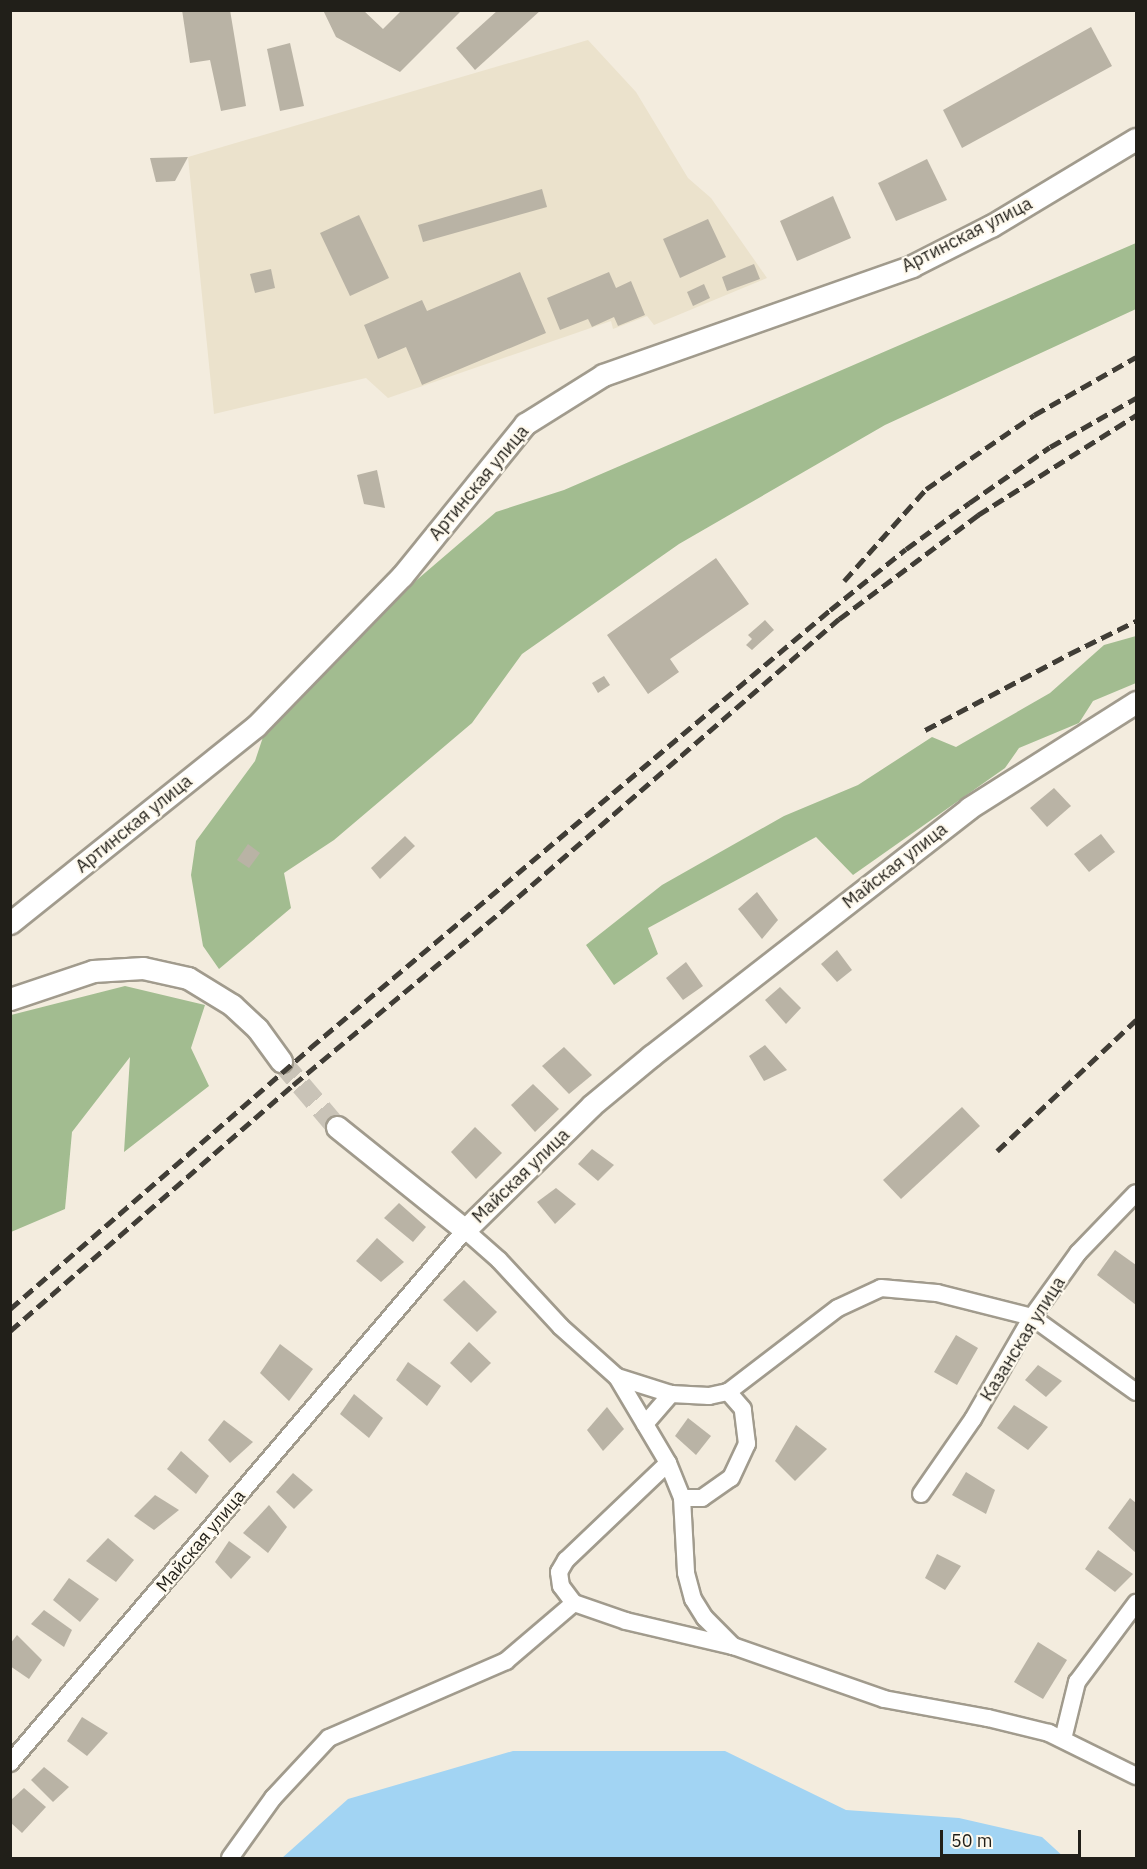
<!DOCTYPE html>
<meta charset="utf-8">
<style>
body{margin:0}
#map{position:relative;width:1147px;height:1869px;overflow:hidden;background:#f3ecde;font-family:"IBM Plex Sans",sans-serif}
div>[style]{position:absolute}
.built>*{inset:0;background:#ebe2cc}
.forest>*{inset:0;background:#a2bc90}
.water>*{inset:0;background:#a2d4f3}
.building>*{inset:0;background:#b9b3a5}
.tertiary-tunnel>*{height:21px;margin-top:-10.5px;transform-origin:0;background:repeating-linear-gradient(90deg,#c9c3b7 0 21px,transparent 0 31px)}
.roads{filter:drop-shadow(2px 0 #a19b8d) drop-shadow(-2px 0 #a19b8d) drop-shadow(0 2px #a19b8d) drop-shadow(0 -2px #a19b8d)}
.minor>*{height:16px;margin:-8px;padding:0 8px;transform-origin:8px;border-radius:8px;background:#fff}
.tertiary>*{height:21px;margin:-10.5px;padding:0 10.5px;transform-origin:10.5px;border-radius:10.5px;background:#fff}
.rail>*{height:4.5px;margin-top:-2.25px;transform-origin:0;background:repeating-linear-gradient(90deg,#403d36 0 12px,transparent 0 18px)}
span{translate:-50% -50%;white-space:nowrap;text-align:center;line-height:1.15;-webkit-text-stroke:4.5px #fffaee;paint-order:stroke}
.street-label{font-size:18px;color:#211f19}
.frame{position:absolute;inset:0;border:12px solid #211f19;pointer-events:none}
.scale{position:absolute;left:940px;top:1830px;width:141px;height:27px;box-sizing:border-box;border:3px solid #211f19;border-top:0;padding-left:8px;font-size:18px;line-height:21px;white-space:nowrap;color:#211f19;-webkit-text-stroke:4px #fffaee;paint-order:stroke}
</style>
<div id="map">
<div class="built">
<i style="clip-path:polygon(588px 40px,636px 92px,688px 178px,711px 198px,767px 278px,654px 325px,647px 316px,613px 329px,611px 321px,388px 398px,366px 378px,214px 414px,188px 157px)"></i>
</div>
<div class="forest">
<i style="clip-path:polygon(1136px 243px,1136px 309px,885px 425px,679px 544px,522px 654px,472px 723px,334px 840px,284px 873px,291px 908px,219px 969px,203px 946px,191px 875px,196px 841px,255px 761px,268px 722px,384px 608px,496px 512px,564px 490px)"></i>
<i style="clip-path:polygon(1136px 636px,1136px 683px,1093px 701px,1079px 723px,1019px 748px,1005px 768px,853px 875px,816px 837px,648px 928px,658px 954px,614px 985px,586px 945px,662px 885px,784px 816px,858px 785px,932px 737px,956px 747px,1050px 693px,1104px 645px)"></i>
<i style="clip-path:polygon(125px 986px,205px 1005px,191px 1048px,209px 1086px,124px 1152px,130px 1057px,72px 1132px,65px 1209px,11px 1232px,11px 1015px)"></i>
</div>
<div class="water">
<i style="clip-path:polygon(513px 1751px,725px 1751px,846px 1810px,959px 1818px,1042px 1837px,1065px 1858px,282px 1858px,348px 1799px)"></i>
</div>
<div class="building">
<i style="clip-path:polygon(182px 10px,230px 10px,246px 106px,221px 111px,210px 60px,190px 63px)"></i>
<i style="clip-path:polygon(323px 10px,363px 10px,383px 29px,402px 10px,462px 10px,400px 72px,336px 37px)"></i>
<i style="clip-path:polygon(498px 10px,541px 10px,475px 70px,456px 48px)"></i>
<i style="clip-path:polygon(1091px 27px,1112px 66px,962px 148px,943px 110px)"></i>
<i style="clip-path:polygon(290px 43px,304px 106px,280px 111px,267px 49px)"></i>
<i style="clip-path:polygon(188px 157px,175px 181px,156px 182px,150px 158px)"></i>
<i style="clip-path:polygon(927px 159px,947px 200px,896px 221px,878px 183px)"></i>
<i style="clip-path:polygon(542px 189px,547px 207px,423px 242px,418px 225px)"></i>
<i style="clip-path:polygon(833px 196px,851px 238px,797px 261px,780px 221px)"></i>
<i style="clip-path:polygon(359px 215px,389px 278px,350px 296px,320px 233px)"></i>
<i style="clip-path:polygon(708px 219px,726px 257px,680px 278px,663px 239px)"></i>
<i style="clip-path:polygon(754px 264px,760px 279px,727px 291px,722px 277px)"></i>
<i style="clip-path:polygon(271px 269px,275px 288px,255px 293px,250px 274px)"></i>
<i style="clip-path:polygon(520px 272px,546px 333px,422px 385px,406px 347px,378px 359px,364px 325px,422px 300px,427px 311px)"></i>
<i style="clip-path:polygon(609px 272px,616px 288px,631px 281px,645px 315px,618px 326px,614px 317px,592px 327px,588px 319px,560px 330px,547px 298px)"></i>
<i style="clip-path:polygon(704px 284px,710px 298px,693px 306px,687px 292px)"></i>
<i style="clip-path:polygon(377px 470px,385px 508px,364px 504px,357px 475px)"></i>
<i style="clip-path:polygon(716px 558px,749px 604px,670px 659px,679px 672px,648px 694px,607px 635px)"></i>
<i style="clip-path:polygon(765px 620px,774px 630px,752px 650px,746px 645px,752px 639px,748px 635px)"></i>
<i style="clip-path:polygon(604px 676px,610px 685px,598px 693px,592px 683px)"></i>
<i style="clip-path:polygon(1054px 788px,1071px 806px,1047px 827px,1030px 808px)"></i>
<i style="clip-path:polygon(1101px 834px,1115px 852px,1089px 872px,1074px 854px)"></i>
<i style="clip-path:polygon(405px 836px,415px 846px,380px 879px,371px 868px)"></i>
<i style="clip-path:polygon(248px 844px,260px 853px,249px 868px,237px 860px)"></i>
<i style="clip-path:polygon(757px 892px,778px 920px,762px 939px,738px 909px)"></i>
<i style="clip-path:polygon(837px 950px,852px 970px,837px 982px,821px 964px)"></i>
<i style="clip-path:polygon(686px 962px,703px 986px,683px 1000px,666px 978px)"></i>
<i style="clip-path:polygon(780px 987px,801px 1008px,786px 1024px,765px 1000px)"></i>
<i style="clip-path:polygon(765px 1045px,787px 1070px,764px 1081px,749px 1056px)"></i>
<i style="clip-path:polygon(564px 1047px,592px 1075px,569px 1094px,542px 1066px)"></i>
<i style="clip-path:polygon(533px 1084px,559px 1109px,535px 1132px,511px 1105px)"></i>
<i style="clip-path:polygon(962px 1107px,980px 1126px,901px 1199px,883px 1180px)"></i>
<i style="clip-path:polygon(475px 1127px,502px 1153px,476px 1179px,451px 1152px)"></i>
<i style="clip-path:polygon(592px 1149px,614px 1165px,598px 1181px,578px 1164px)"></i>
<i style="clip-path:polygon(556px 1188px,576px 1204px,555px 1224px,537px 1202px)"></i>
<i style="clip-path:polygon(399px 1203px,426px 1227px,413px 1242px,384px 1218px)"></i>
<i style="clip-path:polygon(377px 1238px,404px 1262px,381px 1282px,356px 1261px)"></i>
<i style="clip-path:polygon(1115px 1250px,1136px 1265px,1136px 1305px,1097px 1275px)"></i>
<i style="clip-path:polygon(464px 1280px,497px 1312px,477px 1332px,443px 1300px)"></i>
<i style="clip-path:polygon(956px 1335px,978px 1348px,957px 1385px,934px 1372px)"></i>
<i style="clip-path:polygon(469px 1342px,491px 1363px,471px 1383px,450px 1363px)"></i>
<i style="clip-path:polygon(280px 1344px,313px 1369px,289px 1401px,260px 1373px)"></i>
<i style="clip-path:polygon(408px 1362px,441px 1386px,427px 1406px,396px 1380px)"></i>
<i style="clip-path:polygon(1038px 1365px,1062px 1381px,1046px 1397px,1025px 1380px)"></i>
<i style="clip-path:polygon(354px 1394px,383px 1418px,369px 1438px,340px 1414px)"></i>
<i style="clip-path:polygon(1014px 1405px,1048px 1427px,1028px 1450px,997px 1428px)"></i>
<i style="clip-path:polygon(607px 1407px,624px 1429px,603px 1451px,587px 1430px)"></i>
<i style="clip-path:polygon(688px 1418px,711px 1436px,696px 1455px,675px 1436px)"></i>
<i style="clip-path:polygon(224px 1420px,253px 1442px,230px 1463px,208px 1440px)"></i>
<i style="clip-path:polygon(796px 1425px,827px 1449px,795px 1481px,775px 1461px)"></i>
<i style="clip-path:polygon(181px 1451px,209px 1476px,196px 1494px,167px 1469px)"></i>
<i style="clip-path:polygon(966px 1472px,995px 1490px,986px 1514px,952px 1495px)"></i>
<i style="clip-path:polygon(293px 1473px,313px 1490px,294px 1509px,276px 1492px)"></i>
<i style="clip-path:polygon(155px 1495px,179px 1510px,154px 1530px,134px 1516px)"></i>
<i style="clip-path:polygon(1130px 1498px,1136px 1503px,1136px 1553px,1108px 1528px)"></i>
<i style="clip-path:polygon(269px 1505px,287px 1527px,268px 1553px,243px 1533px)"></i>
<i style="clip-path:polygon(108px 1538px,134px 1560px,116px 1582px,86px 1561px)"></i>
<i style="clip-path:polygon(229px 1541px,251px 1557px,231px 1579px,215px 1562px)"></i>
<i style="clip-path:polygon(1098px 1550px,1133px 1574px,1115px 1592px,1085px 1569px)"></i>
<i style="clip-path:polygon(937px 1554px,961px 1566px,945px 1590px,925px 1578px)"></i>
<i style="clip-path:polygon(69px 1578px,99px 1599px,80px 1622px,53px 1600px)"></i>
<i style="clip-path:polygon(44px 1610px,72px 1630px,64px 1647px,31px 1624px)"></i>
<i style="clip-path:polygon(17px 1635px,42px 1660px,29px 1679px,10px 1666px,10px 1644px)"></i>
<i style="clip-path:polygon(1038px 1642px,1067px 1660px,1043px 1699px,1014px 1682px)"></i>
<i style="clip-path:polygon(82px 1717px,108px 1733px,87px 1756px,67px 1741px)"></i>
<i style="clip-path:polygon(44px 1767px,69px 1787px,53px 1802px,31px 1780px)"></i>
<i style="clip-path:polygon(24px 1788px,46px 1807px,22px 1833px,10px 1822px,10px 1801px)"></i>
</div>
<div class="tertiary-tunnel">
<i style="left:281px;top:1061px;width:87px;rotate:49.7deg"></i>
</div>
<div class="roads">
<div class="minor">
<i style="left:617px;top:1377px;width:57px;rotate:17.5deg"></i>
<i style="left:671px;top:1394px;width:38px;rotate:3deg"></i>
<i style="left:709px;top:1396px;width:19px;rotate:-12deg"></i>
<i style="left:728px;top:1392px;width:138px;rotate:-37.4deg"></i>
<i style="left:838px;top:1308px;width:47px;rotate:-24.9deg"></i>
<i style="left:881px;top:1288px;width:56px;rotate:5.1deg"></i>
<i style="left:937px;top:1293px;width:98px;rotate:14.2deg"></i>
<i style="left:1032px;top:1317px;width:128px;rotate:35.8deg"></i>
<i style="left:645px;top:1424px;width:40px;rotate:-49deg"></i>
<i style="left:668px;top:1463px;width:141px;rotate:136.4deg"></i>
<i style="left:566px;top:1560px;width:14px;rotate:120deg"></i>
<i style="left:559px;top:1572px;width:14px;rotate:82deg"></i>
<i style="left:561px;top:1586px;width:21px;rotate:53deg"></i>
<i style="left:574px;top:1603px;width:55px;rotate:19.1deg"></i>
<i style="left:626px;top:1621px;width:110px;rotate:13.2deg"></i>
<i style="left:921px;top:1494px;width:91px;rotate:-55.3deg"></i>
<i style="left:973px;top:1419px;width:118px;rotate:-60deg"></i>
<i style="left:1032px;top:1317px;width:79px;rotate:-54.3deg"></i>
<i style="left:1078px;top:1253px;width:83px;rotate:-46deg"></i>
<i style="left:682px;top:1498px;width:20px"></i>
<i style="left:702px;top:1498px;width:35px;rotate:-35deg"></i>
<i style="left:731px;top:1478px;width:38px;rotate:-65deg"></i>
<i style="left:747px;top:1444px;width:35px;rotate:-97deg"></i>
<i style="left:743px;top:1409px;width:23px;rotate:-131deg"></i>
<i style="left:1063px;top:1739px;width:59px;rotate:-76.2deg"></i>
<i style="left:1077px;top:1682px;width:99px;rotate:-53.2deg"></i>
<i style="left:10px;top:1763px;width:701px;rotate:-49.51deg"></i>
<i style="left:465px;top:1230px;width:45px;rotate:41.4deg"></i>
<i style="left:499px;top:1260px;width:91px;rotate:47.2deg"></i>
<i style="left:561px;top:1327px;width:75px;rotate:41.8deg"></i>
<i style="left:617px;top:1377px;width:100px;rotate:59.3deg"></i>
<i style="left:668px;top:1463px;width:38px;rotate:68deg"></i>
<i style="left:682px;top:1498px;width:75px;rotate:86.9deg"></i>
<i style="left:686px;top:1573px;width:27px;rotate:75deg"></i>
<i style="left:693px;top:1599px;width:22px;rotate:58deg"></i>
<i style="left:705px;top:1618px;width:40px;rotate:45deg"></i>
<i style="left:733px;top:1646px;width:160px;rotate:19.3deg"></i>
<i style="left:884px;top:1699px;width:106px;rotate:10.4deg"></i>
<i style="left:988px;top:1718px;width:63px;rotate:13.8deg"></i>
<i style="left:1049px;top:1733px;width:97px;rotate:26.3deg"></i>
<i style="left:230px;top:1858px;width:74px;rotate:-54.4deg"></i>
<i style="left:273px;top:1798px;width:82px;rotate:-47deg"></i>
<i style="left:329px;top:1738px;width:193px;rotate:-23.5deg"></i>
<i style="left:506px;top:1661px;width:89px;rotate:-40.5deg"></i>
</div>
<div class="tertiary">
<i style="left:10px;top:923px;width:315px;rotate:-38.7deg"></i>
<i style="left:256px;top:726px;width:209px;rotate:-45.8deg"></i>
<i style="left:402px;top:576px;width:196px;rotate:-51deg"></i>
<i style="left:525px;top:424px;width:92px;rotate:-32.1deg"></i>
<i style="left:603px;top:375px;width:328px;rotate:-19.4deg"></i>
<i style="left:912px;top:266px;width:89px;rotate:-26.9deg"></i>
<i style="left:991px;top:226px;width:169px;rotate:-31deg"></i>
<i style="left:10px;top:999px;width:88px;rotate:-18.6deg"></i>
<i style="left:93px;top:971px;width:50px;rotate:-3.4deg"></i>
<i style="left:143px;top:968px;width:46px;rotate:12.5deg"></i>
<i style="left:188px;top:978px;width:52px;rotate:31.5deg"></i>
<i style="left:232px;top:1005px;width:34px;rotate:43deg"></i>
<i style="left:257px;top:1028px;width:41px;rotate:54deg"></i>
<i style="left:337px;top:1127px;width:164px;rotate:38.8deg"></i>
<i style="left:465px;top:1230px;width:178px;rotate:-44.5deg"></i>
<i style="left:592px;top:1105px;width:77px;rotate:-39.7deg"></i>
<i style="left:651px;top:1056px;width:403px;rotate:-37.9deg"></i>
<i style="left:969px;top:808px;width:198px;rotate:-32.4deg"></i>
</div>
</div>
<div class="rail">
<i style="left:844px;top:581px;width:123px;rotate:-48.3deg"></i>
<i style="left:926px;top:489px;width:131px;rotate:-34.4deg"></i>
<i style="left:1034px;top:415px;width:117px;rotate:-29.6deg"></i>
<i style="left:925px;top:730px;width:163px;rotate:-27.8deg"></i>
<i style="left:1069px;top:654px;width:75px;rotate:-26.2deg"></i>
<i style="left:997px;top:1151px;width:191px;rotate:-43.3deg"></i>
<i style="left:10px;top:1309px;width:398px;rotate:-41deg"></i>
<i style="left:310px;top:1048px;width:680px;rotate:-40.11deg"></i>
<i style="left:830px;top:610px;width:97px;rotate:-38.8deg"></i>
<i style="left:906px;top:549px;width:78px;rotate:-36.1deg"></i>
<i style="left:969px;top:503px;width:98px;rotate:-34.7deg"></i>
<i style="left:1050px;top:447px;width:99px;rotate:-29.7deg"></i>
<i style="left:10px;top:1331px;width:375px;rotate:-41deg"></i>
<i style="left:293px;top:1085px;width:275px;rotate:-39.8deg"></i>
<i style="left:504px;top:909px;width:443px;rotate:-40.9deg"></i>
<i style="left:839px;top:619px;width:174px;rotate:-36.8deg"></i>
<i style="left:978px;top:515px;width:187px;rotate:-32.3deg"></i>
</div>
<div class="street-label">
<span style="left:967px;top:235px;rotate:-27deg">Артинская улица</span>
<span style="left:479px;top:483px;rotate:-50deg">Артинская улица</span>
<span style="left:134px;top:824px;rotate:-39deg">Артинская улица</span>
<span style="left:895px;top:866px;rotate:-38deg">Майская улица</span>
<span style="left:521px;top:1176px;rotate:-44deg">Майская улица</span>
<span style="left:1023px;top:1339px;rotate:-58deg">Казанская улица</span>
<span style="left:201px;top:1541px;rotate:-50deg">Майская улица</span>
</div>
<div class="frame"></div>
<div class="scale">50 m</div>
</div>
